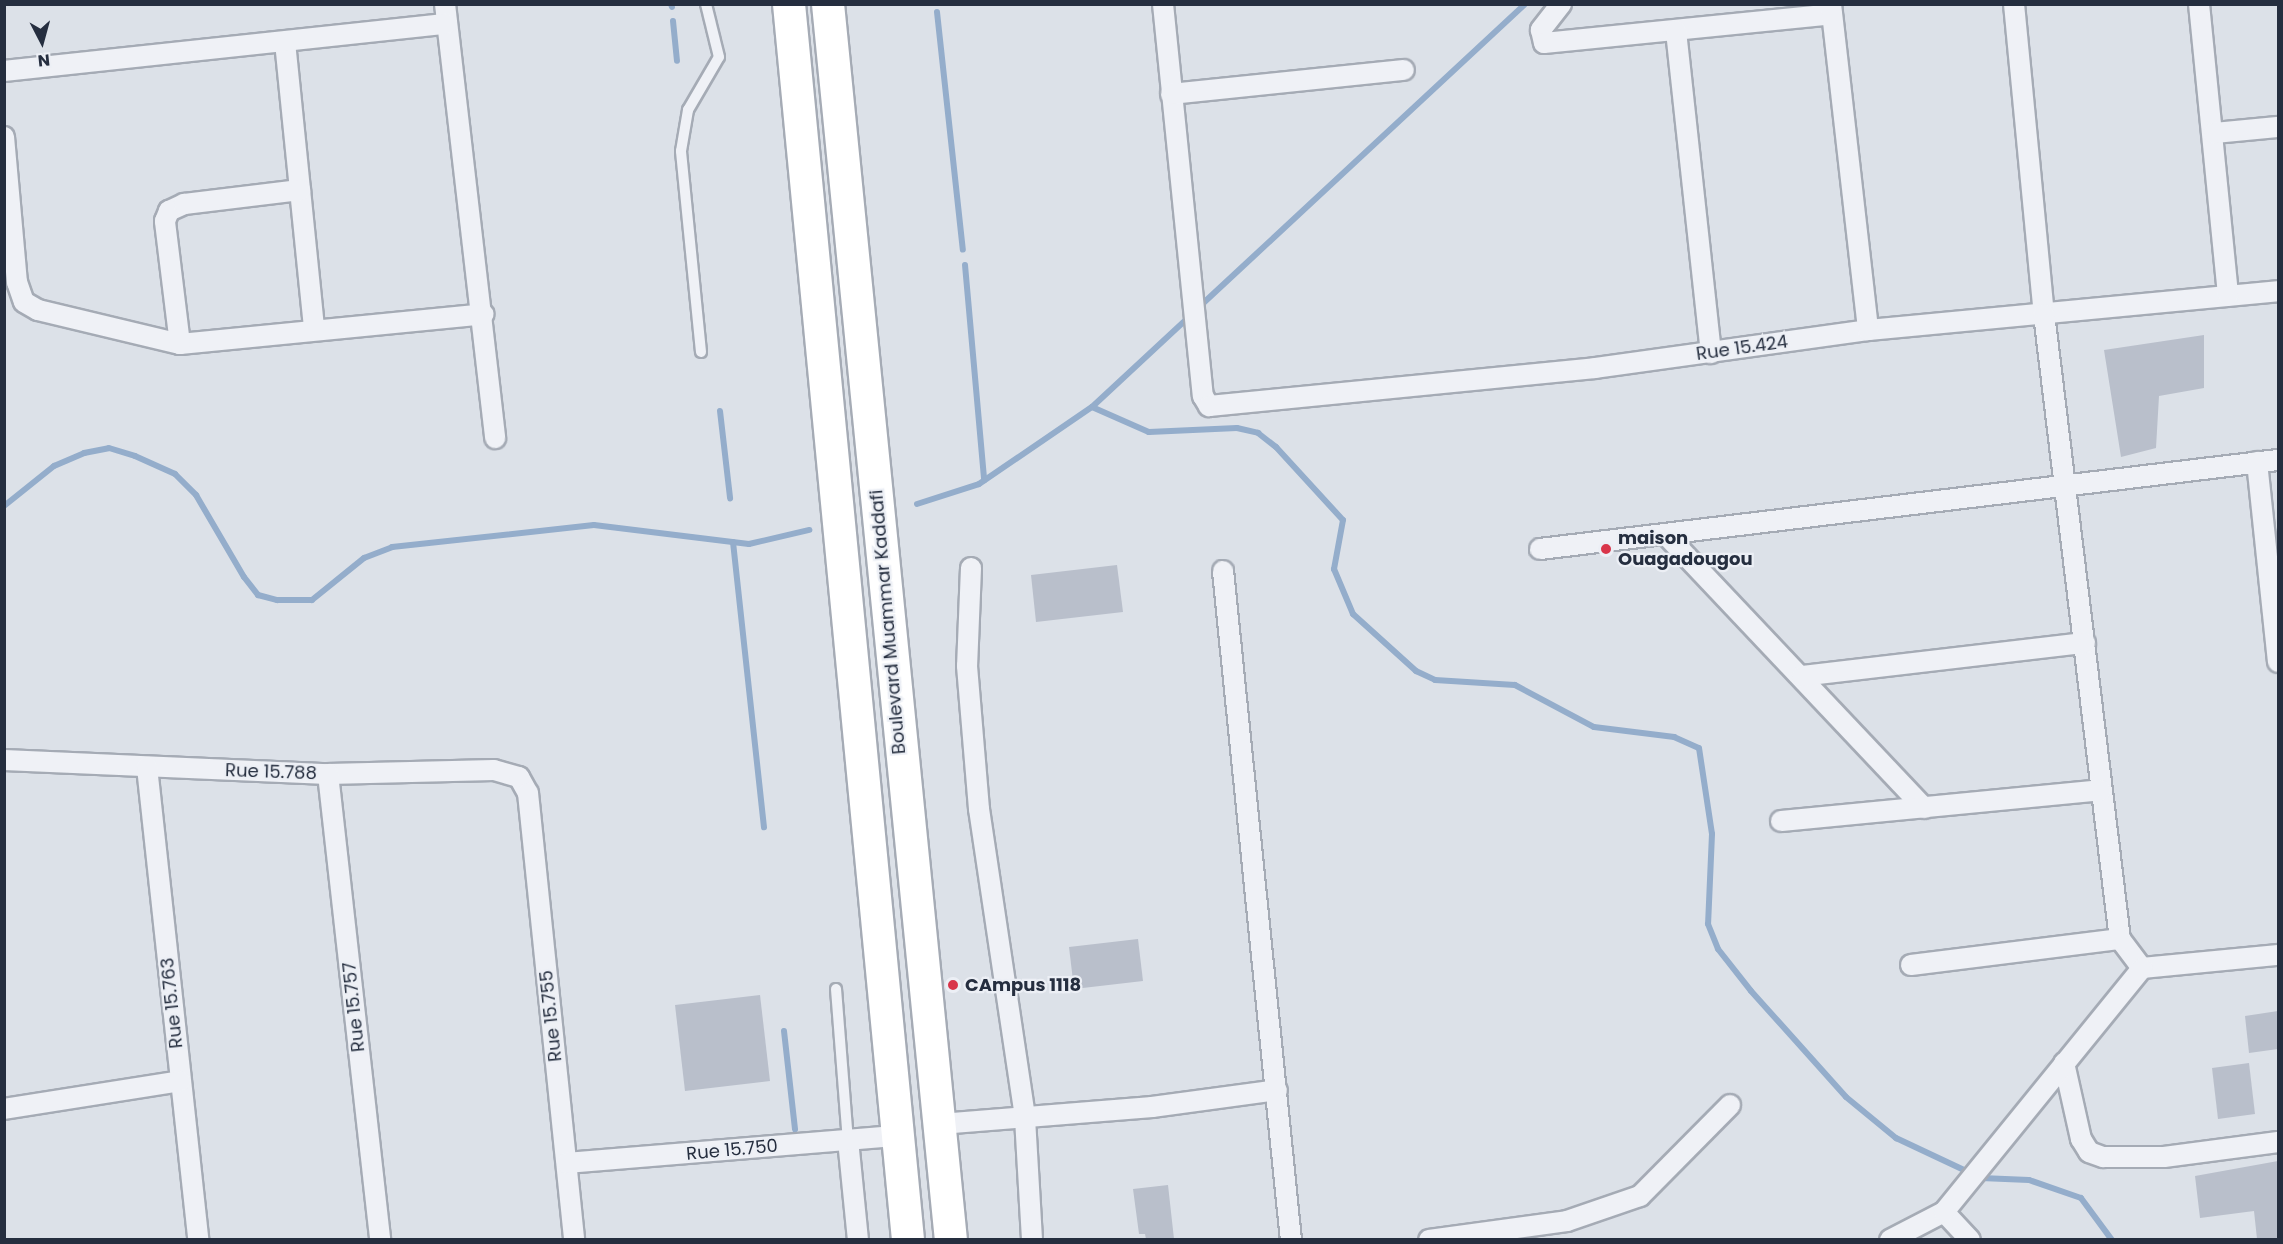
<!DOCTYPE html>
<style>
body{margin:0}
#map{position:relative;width:2283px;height:1244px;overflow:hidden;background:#dce1e8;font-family:Poppins,sans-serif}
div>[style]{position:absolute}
.stream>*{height:6px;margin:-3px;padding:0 3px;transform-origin:3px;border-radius:3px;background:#94adcb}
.building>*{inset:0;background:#b9bfcb}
.roads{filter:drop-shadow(2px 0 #a5abb5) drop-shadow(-2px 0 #a5abb5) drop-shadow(0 2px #a5abb5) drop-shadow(0 -2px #a5abb5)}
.service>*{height:10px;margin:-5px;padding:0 5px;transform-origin:5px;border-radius:5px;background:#eff1f6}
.minor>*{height:20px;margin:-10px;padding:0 10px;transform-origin:10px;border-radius:10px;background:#eff1f6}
.primary>*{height:32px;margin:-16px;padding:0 16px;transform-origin:16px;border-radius:16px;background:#fff}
.dots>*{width:16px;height:16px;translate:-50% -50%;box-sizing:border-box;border:3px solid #eceff5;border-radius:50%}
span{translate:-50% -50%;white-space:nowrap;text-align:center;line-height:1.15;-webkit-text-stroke:4.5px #eceff5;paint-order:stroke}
.street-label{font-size:18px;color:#252e3f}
.poi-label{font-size:18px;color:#252e3f;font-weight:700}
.left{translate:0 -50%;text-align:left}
.frame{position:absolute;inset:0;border:6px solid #252e3f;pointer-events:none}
.north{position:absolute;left:12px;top:12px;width:60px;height:60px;-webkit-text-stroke:4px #eceff5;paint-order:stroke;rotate:174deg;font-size:16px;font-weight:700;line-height:24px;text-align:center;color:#252e3f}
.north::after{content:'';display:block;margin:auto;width:21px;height:27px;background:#252e3f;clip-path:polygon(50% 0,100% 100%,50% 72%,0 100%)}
</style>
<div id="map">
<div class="stream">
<i style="left:671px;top:4px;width:3px;rotate:72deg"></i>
<i style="left:937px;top:12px;width:239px;rotate:83.8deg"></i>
<i style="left:673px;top:21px;width:40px;rotate:84.3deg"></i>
<i style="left:965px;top:265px;width:216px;rotate:84.9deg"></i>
<i style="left:1198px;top:308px;width:446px;rotate:-42.9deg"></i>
<i style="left:1092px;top:407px;width:62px;rotate:23.7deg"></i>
<i style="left:1149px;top:432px;width:88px;rotate:-2.6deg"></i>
<i style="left:1237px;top:428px;width:22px;rotate:13deg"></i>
<i style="left:1258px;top:433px;width:23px;rotate:38deg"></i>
<i style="left:1276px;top:447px;width:99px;rotate:47.5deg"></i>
<i style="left:1343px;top:520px;width:50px;rotate:100.4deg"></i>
<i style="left:1334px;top:569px;width:49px;rotate:67.1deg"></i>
<i style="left:1353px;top:614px;width:85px;rotate:42.1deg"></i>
<i style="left:1416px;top:671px;width:21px;rotate:25deg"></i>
<i style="left:1435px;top:680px;width:80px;rotate:3.6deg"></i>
<i style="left:1515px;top:685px;width:89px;rotate:28deg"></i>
<i style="left:1594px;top:727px;width:81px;rotate:7.1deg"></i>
<i style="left:1674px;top:737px;width:27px;rotate:24deg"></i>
<i style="left:1699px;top:748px;width:87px;rotate:81.4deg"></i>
<i style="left:1712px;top:834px;width:90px;rotate:92.5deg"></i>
<i style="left:1708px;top:924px;width:27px;rotate:68deg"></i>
<i style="left:1718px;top:949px;width:53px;rotate:51.8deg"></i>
<i style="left:1751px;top:991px;width:142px;rotate:48.1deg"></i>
<i style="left:1846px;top:1097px;width:65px;rotate:39.4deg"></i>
<i style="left:1896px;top:1138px;width:94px;rotate:25.2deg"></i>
<i style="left:1981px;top:1178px;width:48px;rotate:2.4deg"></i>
<i style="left:2029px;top:1180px;width:55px;rotate:19.1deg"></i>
<i style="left:2081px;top:1198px;width:52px;rotate:53.6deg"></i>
<i style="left:720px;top:411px;width:88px;rotate:83.4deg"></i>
<i style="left:917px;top:504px;width:65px;rotate:-17.9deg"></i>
<i style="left:979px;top:484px;width:137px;rotate:-34.3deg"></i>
<i style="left:1092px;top:407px;width:135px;rotate:-42.9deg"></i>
<i style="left:4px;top:506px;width:64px;rotate:-38.7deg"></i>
<i style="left:54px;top:466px;width:33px;rotate:-23deg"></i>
<i style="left:84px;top:453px;width:25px;rotate:-11deg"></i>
<i style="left:109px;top:448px;width:27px;rotate:17deg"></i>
<i style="left:135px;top:456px;width:44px;rotate:24.2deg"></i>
<i style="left:175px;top:474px;width:30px;rotate:45deg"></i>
<i style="left:196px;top:495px;width:95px;rotate:59.7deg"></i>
<i style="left:244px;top:577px;width:23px;rotate:52deg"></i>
<i style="left:258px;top:595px;width:20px;rotate:15deg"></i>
<i style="left:277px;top:600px;width:35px"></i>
<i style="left:312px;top:600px;width:67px;rotate:-38.9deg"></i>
<i style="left:364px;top:558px;width:30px;rotate:-21deg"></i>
<i style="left:392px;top:547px;width:203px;rotate:-6.2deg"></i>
<i style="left:594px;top:525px;width:156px;rotate:7deg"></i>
<i style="left:749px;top:544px;width:62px;rotate:-13.1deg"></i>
<i style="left:733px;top:542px;width:287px;rotate:83.8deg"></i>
<i style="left:784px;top:1031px;width:99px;rotate:83.6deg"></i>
</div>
<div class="building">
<i style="clip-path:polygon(2204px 335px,2204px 388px,2159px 396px,2156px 448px,2121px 457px,2104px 350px)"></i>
<i style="clip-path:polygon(1117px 565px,1123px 612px,1036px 622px,1031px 575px)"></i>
<i style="clip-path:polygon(1138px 939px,1143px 981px,1074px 989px,1069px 947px)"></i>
<i style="clip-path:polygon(760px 995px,770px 1081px,685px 1091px,675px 1005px)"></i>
<i style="clip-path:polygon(2278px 1011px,2278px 1049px,2249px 1053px,2245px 1016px)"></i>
<i style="clip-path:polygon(2249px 1063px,2255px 1114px,2218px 1119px,2212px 1068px)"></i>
<i style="clip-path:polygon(2278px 1161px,2278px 1239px,2257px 1239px,2254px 1211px,2200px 1218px,2195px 1176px)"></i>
<i style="clip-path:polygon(1168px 1185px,1174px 1239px,1146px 1239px,1145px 1234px,1139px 1234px,1133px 1189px)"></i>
</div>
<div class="roads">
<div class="service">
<i style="left:701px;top:352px;width:202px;rotate:-95.7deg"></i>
<i style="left:681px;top:151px;width:42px;rotate:-80.3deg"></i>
<i style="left:688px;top:110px;width:61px;rotate:-59.7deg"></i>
<i style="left:719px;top:57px;width:55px;rotate:-103.8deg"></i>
<i style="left:836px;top:989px;width:151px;rotate:85.5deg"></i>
</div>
<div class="minor">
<i style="left:445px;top:4px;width:437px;rotate:83.4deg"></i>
<i style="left:1163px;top:4px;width:394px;rotate:84.2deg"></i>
<i style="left:1203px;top:396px;width:12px;rotate:59deg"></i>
<i style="left:1209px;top:406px;width:388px;rotate:-5.6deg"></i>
<i style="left:1595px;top:368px;width:276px;rotate:-7.9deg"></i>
<i style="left:1868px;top:330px;width:412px;rotate:-5.4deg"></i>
<i style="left:1561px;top:4px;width:33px;rotate:128deg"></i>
<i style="left:1541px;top:30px;width:13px;rotate:77deg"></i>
<i style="left:1544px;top:43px;width:289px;rotate:-5.7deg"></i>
<i style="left:1831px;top:4px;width:328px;rotate:83.5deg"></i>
<i style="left:2014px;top:4px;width:311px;rotate:84.5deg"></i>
<i style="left:2044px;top:314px;width:630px;rotate:83.07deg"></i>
<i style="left:2120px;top:939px;width:36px;rotate:53deg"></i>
<i style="left:2199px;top:4px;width:293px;rotate:84.3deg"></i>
<i style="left:1676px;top:31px;width:324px;rotate:83.8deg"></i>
<i style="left:285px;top:42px;width:286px;rotate:84.2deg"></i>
<i style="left:4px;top:71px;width:445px;rotate:-6.1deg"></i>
<i style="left:1171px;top:94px;width:234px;rotate:-5.9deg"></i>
<i style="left:2214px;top:133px;width:64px;rotate:-5.4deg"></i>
<i style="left:4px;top:137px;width:146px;rotate:84.9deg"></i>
<i style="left:17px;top:282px;width:21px;rotate:71deg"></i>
<i style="left:24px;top:302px;width:16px;rotate:30deg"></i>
<i style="left:38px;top:310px;width:146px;rotate:13.5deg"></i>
<i style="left:180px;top:344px;width:305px;rotate:-5.6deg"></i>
<i style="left:180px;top:344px;width:124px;rotate:-97deg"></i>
<i style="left:165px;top:221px;width:11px;rotate:-68deg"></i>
<i style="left:169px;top:211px;width:17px;rotate:-25deg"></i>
<i style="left:184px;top:204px;width:117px;rotate:-6.9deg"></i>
<i style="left:2257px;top:462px;width:201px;rotate:84deg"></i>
<i style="left:1668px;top:537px;width:373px;rotate:46.6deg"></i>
<i style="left:1540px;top:549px;width:743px;rotate:-6.88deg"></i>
<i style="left:971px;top:568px;width:98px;rotate:92.3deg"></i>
<i style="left:967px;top:666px;width:144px;rotate:85.2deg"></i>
<i style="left:979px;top:809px;width:312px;rotate:81.5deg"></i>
<i style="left:1025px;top:1118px;width:122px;rotate:86.7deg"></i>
<i style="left:1223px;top:571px;width:672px;rotate:84.2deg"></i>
<i style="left:1802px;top:676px;width:285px;rotate:-6.7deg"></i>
<i style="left:4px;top:760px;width:324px;rotate:2.5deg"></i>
<i style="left:328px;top:774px;width:166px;rotate:-1.4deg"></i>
<i style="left:494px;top:770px;width:26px;rotate:16deg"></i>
<i style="left:519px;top:777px;width:18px;rotate:61deg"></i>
<i style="left:528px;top:793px;width:449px;rotate:84.1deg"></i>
<i style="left:147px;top:767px;width:476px;rotate:83.8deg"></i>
<i style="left:328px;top:774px;width:469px;rotate:83.6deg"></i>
<i style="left:1781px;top:821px;width:321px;rotate:-5.5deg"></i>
<i style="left:1911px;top:965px;width:211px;rotate:-7.1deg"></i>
<i style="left:2142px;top:968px;width:137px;rotate:-5.5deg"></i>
<i style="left:2064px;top:1063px;width:78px;rotate:77.4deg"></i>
<i style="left:2081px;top:1139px;width:15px;rotate:58deg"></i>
<i style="left:2089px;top:1152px;width:15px;rotate:20deg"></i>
<i style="left:2103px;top:1157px;width:61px"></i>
<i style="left:2164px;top:1157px;width:115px;rotate:-7.5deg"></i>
<i style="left:4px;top:1109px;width:178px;rotate:-9deg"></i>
<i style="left:940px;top:1124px;width:213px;rotate:-4.6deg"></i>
<i style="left:1152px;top:1107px;width:126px;rotate:-7.7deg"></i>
<i style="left:848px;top:1140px;width:100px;rotate:84.3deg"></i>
<i style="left:567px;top:1163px;width:331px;rotate:-4.7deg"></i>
<i style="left:1944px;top:1212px;width:38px;rotate:47deg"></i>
<i style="left:1429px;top:1240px;width:139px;rotate:-7.8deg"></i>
<i style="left:1567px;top:1221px;width:77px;rotate:-18.9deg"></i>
<i style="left:1640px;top:1196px;width:128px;rotate:-45.3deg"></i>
<i style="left:1890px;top:1240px;width:61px;rotate:-27.4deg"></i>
<i style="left:1944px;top:1212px;width:314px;rotate:-50.9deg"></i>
</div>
<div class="primary">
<i style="left:789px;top:4px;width:1242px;rotate:84.5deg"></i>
<i style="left:828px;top:4px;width:1242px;rotate:84.32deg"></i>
</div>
</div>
<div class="dots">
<i style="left:1606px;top:549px;background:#d9354a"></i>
<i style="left:953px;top:985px;background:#d9354a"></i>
</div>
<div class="street-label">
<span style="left:1742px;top:348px;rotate:-8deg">Rue 15.424</span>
<span style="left:888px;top:622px;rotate:-95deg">Boulevard Muammar Kaddafi</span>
<span style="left:271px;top:772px;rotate:2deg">Rue 15.788</span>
<span style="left:172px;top:1003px;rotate:-96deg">Rue 15.763</span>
<span style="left:354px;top:1007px;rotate:-96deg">Rue 15.757</span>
<span style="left:551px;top:1016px;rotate:-96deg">Rue 15.755</span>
<span style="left:732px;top:1150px;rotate:-5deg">Rue 15.750</span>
</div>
<div class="poi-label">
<span class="left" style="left:1618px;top:549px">maison<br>Ouagadougou</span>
<span class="left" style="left:965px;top:985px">CAmpus 1118</span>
</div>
<div class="frame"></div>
<div class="north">N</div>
</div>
